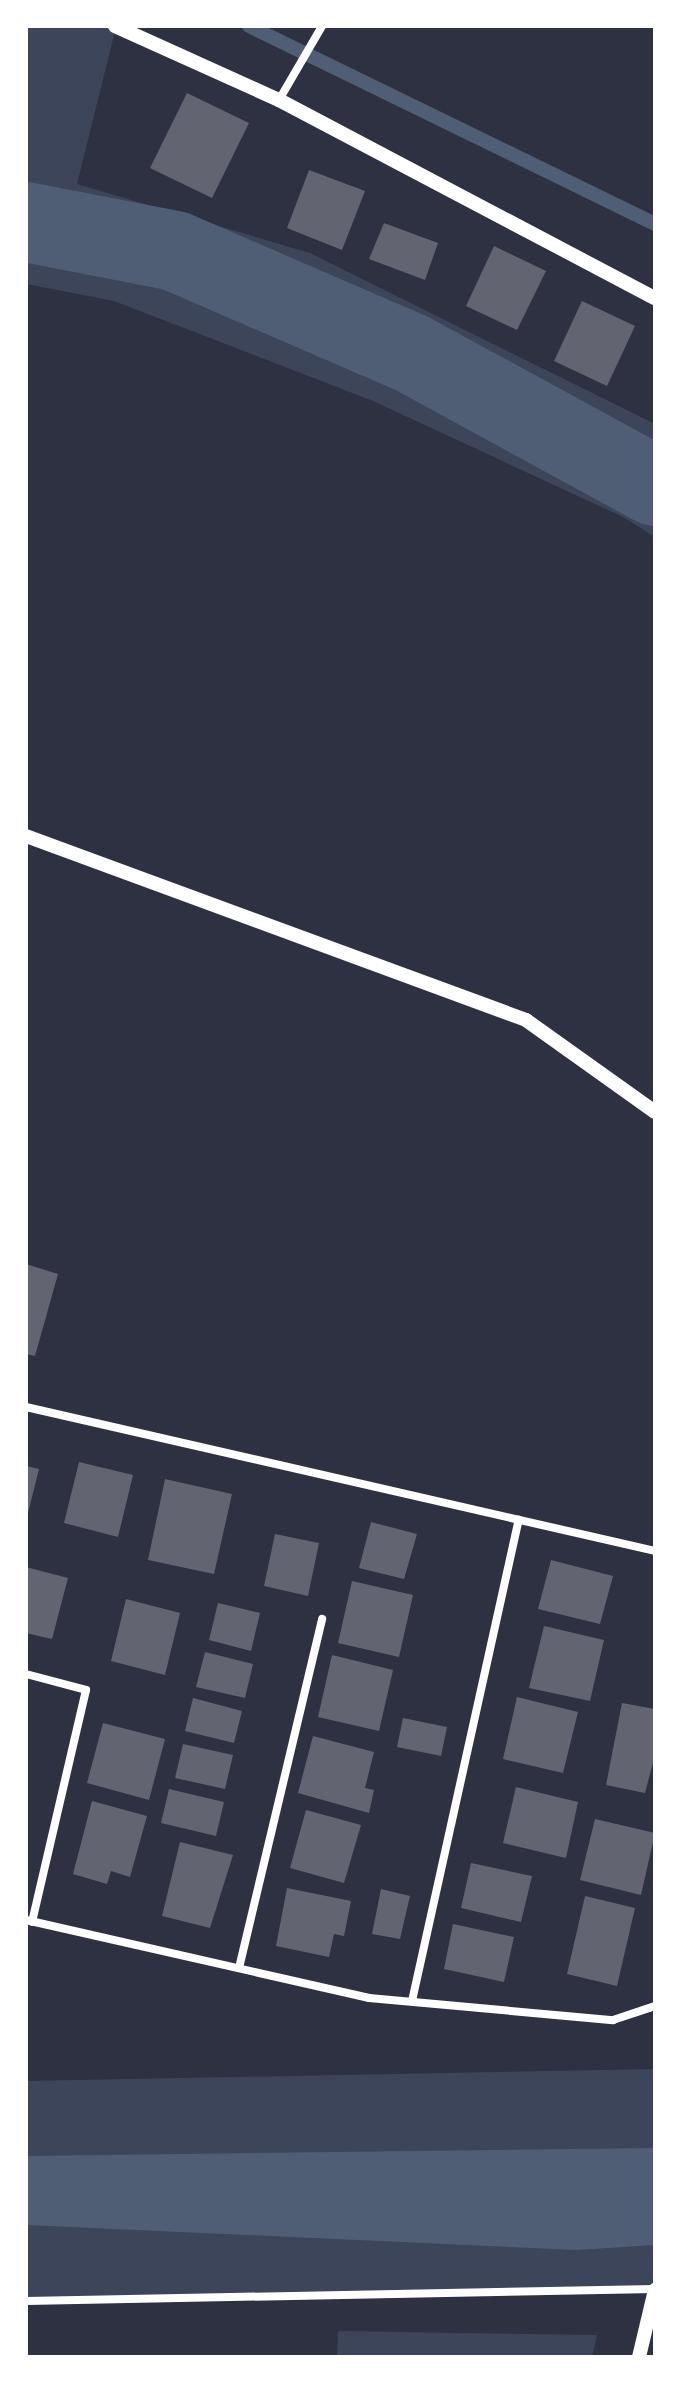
<!DOCTYPE html>
<style>
body{margin:0}
#map{position:relative;width:681px;height:2383px;overflow:hidden;background:#2d3142;font-family:"Fira Sans",sans-serif}
div>[style]{position:absolute}
.green>*{inset:0;background:#3c4559}
.water>*{inset:0;background:#4f5d75}
.stream>*{height:14px;margin:-7px;padding:0 7px;transform-origin:7px;border-radius:7px;background:#4f5d75}
.river>*{height:80px;margin:-40px;padding:0 40px;transform-origin:40px;border-radius:40px;background:#4f5d75}
.building>*{inset:0;background:#626471}
.minor>*{height:8px;margin:-4px;padding:0 4px;transform-origin:4px;border-radius:4px;background:#fff}
.tertiary>*{height:14px;margin:-7px;padding:0 7px;transform-origin:7px;border-radius:7px;background:#fff}
span{translate:-50% -50%;white-space:nowrap;text-align:center;line-height:1.15;-webkit-text-stroke:7px #fff;paint-order:stroke}
.frame{position:absolute;inset:0;border:28px solid #fff;pointer-events:none}
</style>
<div id="map">
<div class="green">
<i style="clip-path:polygon(26px 26px,116px 27px,77px 184px,310px 253px,655px 424px,655px 537px,623px 517px,373px 401px,114px 301px,26px 284px)"></i>
<i style="clip-path:polygon(655px 2069px,655px 2289px,26px 2301px,26px 2081px)"></i>
<i style="clip-path:polygon(338px 2331px,597px 2335px,592px 2357px,337px 2357px)"></i>
</div>
<div class="water">
<i style="clip-path:polygon(655px 2148px,655px 2245px,576px 2250px,26px 2225px,26px 2156px)"></i>
</div>
<div class="stream">
<i style="left:249px;top:26px;width:452px;rotate:26deg"></i>
</div>
<div class="river">
<i style="left:26px;top:222px;width:152px;rotate:11deg"></i>
<i style="left:175px;top:251px;width:257px;rotate:23.4deg"></i>
<i style="left:411px;top:353px;width:278px;rotate:28.6deg"></i>
</div>
<div class="building">
<i style="clip-path:polygon(187px 93px,249px 123px,212px 198px,150px 168px)"></i>
<i style="clip-path:polygon(309px 170px,365px 191px,342px 250px,287px 228px)"></i>
<i style="clip-path:polygon(384px 223px,438px 243px,425px 280px,369px 259px)"></i>
<i style="clip-path:polygon(494px 246px,546px 271px,517px 330px,466px 306px)"></i>
<i style="clip-path:polygon(582px 301px,635px 326px,607px 386px,554px 361px)"></i>
<i style="clip-path:polygon(26px 1264px,58px 1274px,35px 1356px,26px 1354px)"></i>
<i style="clip-path:polygon(79px 1462px,133px 1475px,118px 1537px,64px 1523px)"></i>
<i style="clip-path:polygon(26px 1466px,39px 1469px,27px 1517px,26px 1517px)"></i>
<i style="clip-path:polygon(165px 1479px,232px 1494px,214px 1574px,148px 1560px)"></i>
<i style="clip-path:polygon(371px 1522px,417px 1534px,404px 1579px,359px 1568px)"></i>
<i style="clip-path:polygon(275px 1534px,319px 1543px,308px 1596px,264px 1586px)"></i>
<i style="clip-path:polygon(551px 1560px,613px 1576px,600px 1624px,538px 1609px)"></i>
<i style="clip-path:polygon(26px 1567px,68px 1578px,52px 1639px,26px 1633px)"></i>
<i style="clip-path:polygon(352px 1581px,413px 1595px,399px 1657px,338px 1643px)"></i>
<i style="clip-path:polygon(126px 1599px,180px 1613px,165px 1675px,111px 1661px)"></i>
<i style="clip-path:polygon(218px 1603px,260px 1613px,251px 1651px,209px 1640px)"></i>
<i style="clip-path:polygon(544px 1626px,604px 1640px,590px 1701px,529px 1688px)"></i>
<i style="clip-path:polygon(205px 1652px,253px 1664px,245px 1698px,196px 1687px)"></i>
<i style="clip-path:polygon(332px 1655px,393px 1670px,379px 1731px,318px 1717px)"></i>
<i style="clip-path:polygon(517px 1697px,578px 1712px,563px 1773px,503px 1759px)"></i>
<i style="clip-path:polygon(193px 1698px,242px 1711px,234px 1743px,185px 1731px)"></i>
<i style="clip-path:polygon(622px 1703px,655px 1709px,655px 1755px,645px 1793px,606px 1785px)"></i>
<i style="clip-path:polygon(403px 1718px,447px 1727px,441px 1756px,397px 1747px)"></i>
<i style="clip-path:polygon(103px 1723px,165px 1739px,149px 1800px,87px 1783px)"></i>
<i style="clip-path:polygon(313px 1736px,374px 1752px,365px 1788px,374px 1790px,369px 1813px,298px 1793px)"></i>
<i style="clip-path:polygon(183px 1744px,233px 1755px,225px 1789px,175px 1778px)"></i>
<i style="clip-path:polygon(516px 1787px,578px 1802px,566px 1858px,503px 1843px)"></i>
<i style="clip-path:polygon(169px 1789px,224px 1802px,216px 1836px,161px 1823px)"></i>
<i style="clip-path:polygon(92px 1801px,147px 1816px,130px 1877px,111px 1871px,107px 1884px,73px 1874px)"></i>
<i style="clip-path:polygon(306px 1810px,361px 1825px,344px 1883px,290px 1868px)"></i>
<i style="clip-path:polygon(595px 1819px,655px 1833px,641px 1895px,580px 1880px)"></i>
<i style="clip-path:polygon(180px 1842px,233px 1855px,210px 1928px,162px 1916px)"></i>
<i style="clip-path:polygon(471px 1863px,532px 1876px,521px 1922px,461px 1908px)"></i>
<i style="clip-path:polygon(287px 1888px,351px 1901px,344px 1936px,334px 1934px,329px 1957px,276px 1946px)"></i>
<i style="clip-path:polygon(381px 1889px,410px 1896px,400px 1939px,372px 1934px)"></i>
<i style="clip-path:polygon(585px 1896px,635px 1908px,617px 1986px,567px 1974px)"></i>
<i style="clip-path:polygon(453px 1924px,514px 1937px,504px 1982px,444px 1969px)"></i>
</div>
<div class="minor">
<i style="left:279px;top:100px;width:86px;rotate:-59.8deg"></i>
<i style="left:26px;top:1407px;width:645px;rotate:12.89deg"></i>
<i style="left:26px;top:1674px;width:62px;rotate:14.9deg"></i>
<i style="left:86px;top:1690px;width:238px;rotate:103.1deg"></i>
<i style="left:26px;top:1920px;width:352px;rotate:12.8deg"></i>
<i style="left:369px;top:1998px;width:245px;rotate:5.2deg"></i>
<i style="left:613px;top:2020px;width:44px;rotate:-18.4deg"></i>
<i style="left:239px;top:1968px;width:359px;rotate:-76.6deg"></i>
<i style="left:412px;top:2001px;width:493px;rotate:-77.5deg"></i>
<i style="left:26px;top:2301px;width:629px;rotate:-1.09deg"></i>
</div>
<div class="tertiary">
<i style="left:115px;top:26px;width:180px;rotate:24.3deg"></i>
<i style="left:279px;top:100px;width:425px;rotate:27.8deg"></i>
<i style="left:26px;top:836px;width:533px;rotate:20.2deg"></i>
<i style="left:526px;top:1020px;width:158px;rotate:35.5deg"></i>
<i style="left:639px;top:2357px;width:69px;rotate:-76.6deg"></i>
</div>
<div class="frame"></div>
</div>
